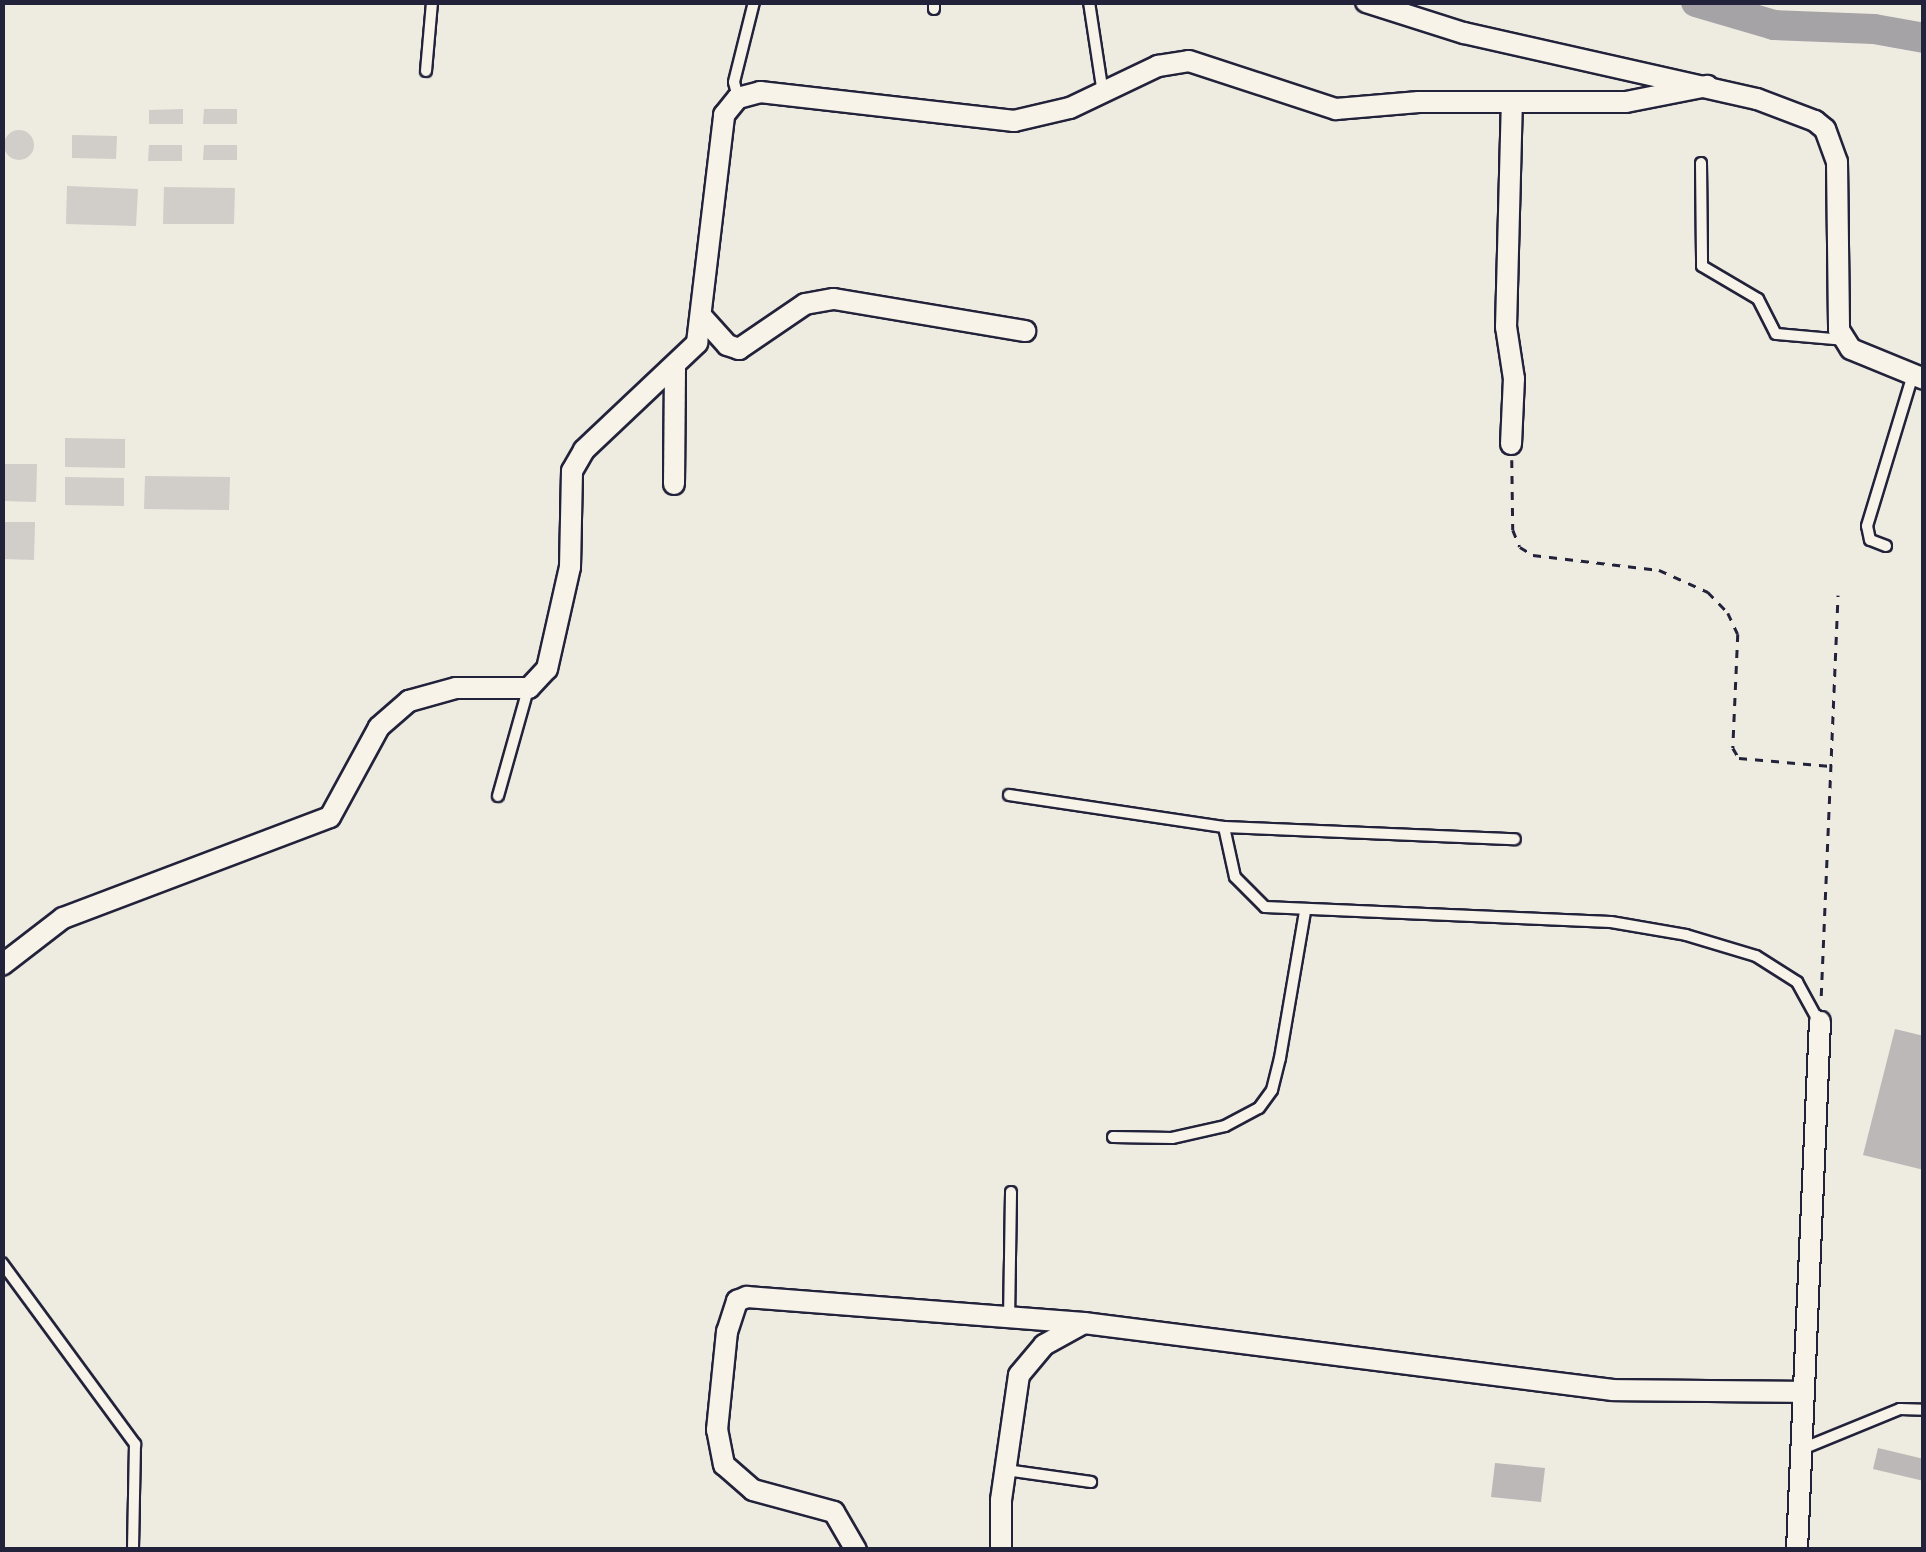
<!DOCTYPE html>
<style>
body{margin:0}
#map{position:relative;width:1926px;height:1552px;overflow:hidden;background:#eeebe1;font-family:Mali,sans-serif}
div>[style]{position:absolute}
.green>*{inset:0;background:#d1cdc9}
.round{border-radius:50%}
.river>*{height:30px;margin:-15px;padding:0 15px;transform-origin:15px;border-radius:15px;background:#a6a3a6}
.building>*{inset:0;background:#bbb8b7}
.path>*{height:2.5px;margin-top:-1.25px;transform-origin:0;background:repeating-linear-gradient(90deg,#22223b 0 8px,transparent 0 16px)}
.roads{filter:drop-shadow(2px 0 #22223b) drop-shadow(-2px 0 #22223b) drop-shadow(0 2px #22223b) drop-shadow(0 -2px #22223b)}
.service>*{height:10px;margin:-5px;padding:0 5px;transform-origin:5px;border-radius:5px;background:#f7f3e8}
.minor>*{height:20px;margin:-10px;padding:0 10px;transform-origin:10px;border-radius:10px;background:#f7f3e8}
span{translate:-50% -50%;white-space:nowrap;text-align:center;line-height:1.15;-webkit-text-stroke:10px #f7f3e8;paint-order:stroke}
.frame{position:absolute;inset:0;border:5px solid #22223b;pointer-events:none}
</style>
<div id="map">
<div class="green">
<i style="clip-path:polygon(183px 109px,183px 124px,149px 124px,149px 110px)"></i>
<i style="clip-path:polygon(204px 109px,237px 109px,237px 124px,203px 124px)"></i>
<i class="round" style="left:4px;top:130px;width:30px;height:30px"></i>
<i style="clip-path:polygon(72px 135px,117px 136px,116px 159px,72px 158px)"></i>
<i style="clip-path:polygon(149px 145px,182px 145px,182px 161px,148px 161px)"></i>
<i style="clip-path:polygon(204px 145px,237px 145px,237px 160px,203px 160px)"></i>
<i style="clip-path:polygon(67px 186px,138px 189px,136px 226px,66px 224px)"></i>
<i style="clip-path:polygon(164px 187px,235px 188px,234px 224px,163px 224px)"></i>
<i style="clip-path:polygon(65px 438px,125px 439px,125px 468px,65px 467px)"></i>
<i style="clip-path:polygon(3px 464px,37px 464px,36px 502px,3px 501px)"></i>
<i style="clip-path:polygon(145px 476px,230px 477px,229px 510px,144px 509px)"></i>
<i style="clip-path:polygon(65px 477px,124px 478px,124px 506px,65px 505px)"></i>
<i style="clip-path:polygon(3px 522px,35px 522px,34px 560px,3px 559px)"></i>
</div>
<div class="river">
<i style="left:1696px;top:2px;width:81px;rotate:16.4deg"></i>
<i style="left:1774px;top:25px;width:100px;rotate:2.3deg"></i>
<i style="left:1874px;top:29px;width:51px;rotate:10.2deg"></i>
</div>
<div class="building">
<i style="clip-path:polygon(1895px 1029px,1924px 1036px,1924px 1170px,1863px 1155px)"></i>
<i style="clip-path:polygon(1878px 1448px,1924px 1459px,1924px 1481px,1873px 1469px)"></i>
<i style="clip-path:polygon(1495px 1463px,1545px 1468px,1541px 1502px,1491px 1497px)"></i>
</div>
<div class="path">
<i style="left:1512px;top:460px;width:70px;rotate:89.2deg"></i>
<i style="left:1513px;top:530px;width:18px;rotate:68deg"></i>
<i style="left:1520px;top:547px;width:15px;rotate:32deg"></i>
<i style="left:1533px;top:555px;width:127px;rotate:6.8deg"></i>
<i style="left:1659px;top:570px;width:54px;rotate:24.2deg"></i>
<i style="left:1708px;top:592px;width:29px;rotate:46deg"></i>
<i style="left:1728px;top:613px;width:23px;rotate:65deg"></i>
<i style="left:1738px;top:634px;width:114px;rotate:92.5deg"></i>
<i style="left:1733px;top:748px;width:12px;rotate:59deg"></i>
<i style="left:1739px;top:758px;width:92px;rotate:5deg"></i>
<i style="left:1821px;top:996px;width:401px;rotate:-87.6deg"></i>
</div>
<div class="roads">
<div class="service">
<i style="left:1089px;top:2px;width:92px;rotate:81.3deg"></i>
<i style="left:934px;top:9px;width:7px;rotate:-90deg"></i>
<i style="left:426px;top:71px;width:69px;rotate:-85deg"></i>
<i style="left:738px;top:98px;width:16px;rotate:-104deg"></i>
<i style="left:734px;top:82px;width:82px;rotate:-76deg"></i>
<i style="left:1701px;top:163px;width:103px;rotate:89.4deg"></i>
<i style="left:1702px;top:266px;width:65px;rotate:30.5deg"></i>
<i style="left:1758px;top:299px;width:39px;rotate:63deg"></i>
<i style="left:1776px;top:334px;width:68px;rotate:5deg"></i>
<i style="left:1886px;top:546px;width:17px;rotate:-159deg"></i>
<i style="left:1870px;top:540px;width:14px;rotate:-102deg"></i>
<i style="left:1867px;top:526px;width:158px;rotate:-73.1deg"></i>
<i style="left:1009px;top:795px;width:217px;rotate:8.5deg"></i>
<i style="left:1224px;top:827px;width:291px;rotate:2.4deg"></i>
<i style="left:498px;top:796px;width:111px;rotate:-74.3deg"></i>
<i style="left:1224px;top:827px;width:51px;rotate:77.6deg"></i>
<i style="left:1235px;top:877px;width:42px;rotate:45deg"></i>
<i style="left:1265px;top:907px;width:346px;rotate:2.5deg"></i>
<i style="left:1611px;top:922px;width:76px;rotate:9.8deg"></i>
<i style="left:1686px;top:935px;width:73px;rotate:16.7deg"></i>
<i style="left:1756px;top:956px;width:49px;rotate:32.4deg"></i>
<i style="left:1797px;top:982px;width:46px;rotate:61.2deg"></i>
<i style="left:1113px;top:1137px;width:59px;rotate:1deg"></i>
<i style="left:1172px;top:1138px;width:54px;rotate:-12.8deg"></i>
<i style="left:1225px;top:1126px;width:38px;rotate:-28deg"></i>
<i style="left:1259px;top:1108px;width:22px;rotate:-54deg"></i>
<i style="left:1272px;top:1090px;width:33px;rotate:-76deg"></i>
<i style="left:1280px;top:1058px;width:149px;rotate:-80.3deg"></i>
<i style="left:2px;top:1263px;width:225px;rotate:53.7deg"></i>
<i style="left:135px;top:1444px;width:106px;rotate:91.1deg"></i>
<i style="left:1009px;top:1321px;width:129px;rotate:-89.1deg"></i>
<i style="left:1802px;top:1449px;width:106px;rotate:-22.2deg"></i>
<i style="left:1900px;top:1409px;width:24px;rotate:2deg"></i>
<i style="left:1006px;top:1470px;width:86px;rotate:8deg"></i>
</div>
<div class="minor">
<i style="left:1366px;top:2px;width:103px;rotate:17.6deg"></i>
<i style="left:1464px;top:33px;width:300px;rotate:12.7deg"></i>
<i style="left:1757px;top:99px;width:62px;rotate:20.8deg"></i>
<i style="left:1815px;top:121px;width:13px;rotate:39deg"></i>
<i style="left:1825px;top:129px;width:35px;rotate:70deg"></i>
<i style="left:1837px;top:162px;width:168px;rotate:89.3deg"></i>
<i style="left:1839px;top:330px;width:22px;rotate:58deg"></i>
<i style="left:1851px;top:349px;width:79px;rotate:22.3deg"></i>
<i style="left:703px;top:318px;width:36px;rotate:48deg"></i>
<i style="left:727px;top:345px;width:13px;rotate:18deg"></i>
<i style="left:739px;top:349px;width:80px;rotate:-34.3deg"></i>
<i style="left:805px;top:304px;width:29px;rotate:-10deg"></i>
<i style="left:834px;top:299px;width:194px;rotate:9.5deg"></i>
<i style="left:1511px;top:444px;width:65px;rotate:-87.4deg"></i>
<i style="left:1514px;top:379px;width:53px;rotate:-98.7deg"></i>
<i style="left:1506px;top:327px;width:222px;rotate:-88.5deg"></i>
<i style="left:674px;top:484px;width:117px;rotate:-89.5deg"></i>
<i style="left:2px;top:965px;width:77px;rotate:-37.6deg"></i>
<i style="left:63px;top:918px;width:285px;rotate:-20.7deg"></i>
<i style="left:330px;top:817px;width:102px;rotate:-61.4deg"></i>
<i style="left:379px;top:727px;width:40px;rotate:-41deg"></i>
<i style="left:409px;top:701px;width:49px;rotate:-15.5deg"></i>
<i style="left:456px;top:688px;width:73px"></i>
<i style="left:529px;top:688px;width:26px;rotate:-47deg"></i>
<i style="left:547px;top:669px;width:105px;rotate:-77.3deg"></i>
<i style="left:570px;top:567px;width:96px;rotate:-88.8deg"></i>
<i style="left:572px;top:471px;width:24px;rotate:-60deg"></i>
<i style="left:584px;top:450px;width:156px;rotate:-43.4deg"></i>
<i style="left:697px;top:343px;width:230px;rotate:-83.2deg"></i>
<i style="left:724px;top:115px;width:22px;rotate:-51deg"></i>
<i style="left:738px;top:98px;width:23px;rotate:-15deg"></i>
<i style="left:760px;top:92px;width:256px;rotate:6.5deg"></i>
<i style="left:1014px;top:121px;width:57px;rotate:-13.1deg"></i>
<i style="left:1070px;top:108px;width:98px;rotate:-25.5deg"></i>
<i style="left:1158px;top:66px;width:31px;rotate:-9deg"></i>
<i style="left:1189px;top:61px;width:155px;rotate:18.1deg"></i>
<i style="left:1336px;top:109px;width:83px;rotate:-4.8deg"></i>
<i style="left:1419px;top:102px;width:207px"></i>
<i style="left:1626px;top:102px;width:83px;rotate:-11.2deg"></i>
<i style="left:856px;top:1550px;width:44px;rotate:-120.1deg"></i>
<i style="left:834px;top:1512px;width:84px;rotate:-164.8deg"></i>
<i style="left:753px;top:1490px;width:38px;rotate:-139deg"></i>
<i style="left:724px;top:1465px;width:36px;rotate:-101deg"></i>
<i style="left:717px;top:1430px;width:99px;rotate:-84.2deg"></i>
<i style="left:727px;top:1332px;width:33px;rotate:-72deg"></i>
<i style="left:737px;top:1301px;width:11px;rotate:-22deg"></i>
<i style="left:747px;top:1297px;width:338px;rotate:4.4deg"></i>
<i style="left:1084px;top:1323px;width:533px;rotate:7.22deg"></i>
<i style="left:1613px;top:1390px;width:191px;rotate:0.6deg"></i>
<i style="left:1001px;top:1550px;width:50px;rotate:-90deg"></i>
<i style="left:1001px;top:1500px;width:126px;rotate:-81.8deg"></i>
<i style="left:1019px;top:1375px;width:39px;rotate:-50deg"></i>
<i style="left:1044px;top:1345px;width:43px;rotate:-28.9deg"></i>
<i style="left:1797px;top:1550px;width:529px;rotate:-87.51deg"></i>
</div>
</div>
<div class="frame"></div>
</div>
